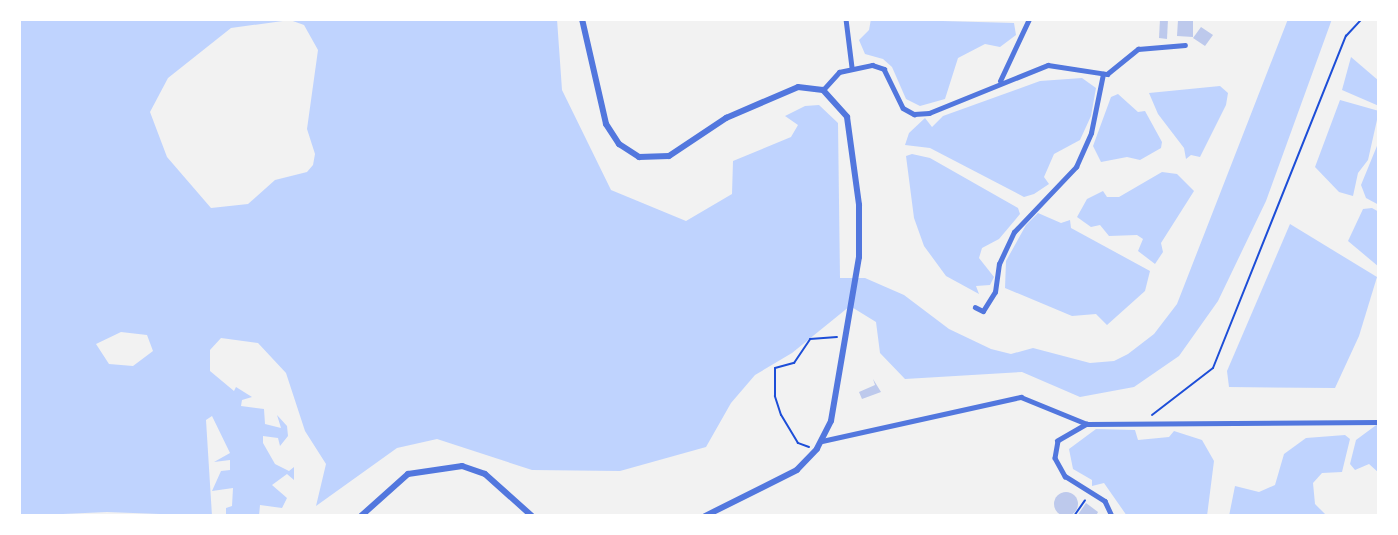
<!DOCTYPE html>
<style>
body{margin:0}
#map{position:relative;width:1398px;height:535px;overflow:hidden;background:#f2f2f2;font-family:"Crimson Pro",serif}
div>[style]{position:absolute}
.water>*{inset:0;background:#bfd3fe}
.building>*{inset:0;background:#bdc9ec}
.round{border-radius:50%}
.path>*{height:2px;margin:-1px;padding:0 1px;transform-origin:1px;border-radius:1px;background:#1d4ed8}
.minor>*{height:4.5px;margin:-2.25px;padding:0 2.25px;transform-origin:2.25px;border-radius:2.25px;background:#5277de}
.tertiary>*{height:6px;margin:-3px;padding:0 3px;transform-origin:3px;border-radius:3px;background:#5277de}
span{translate:-50% -50%;white-space:nowrap;text-align:center;line-height:1.15;-webkit-text-stroke:6px #fff;paint-order:stroke}
.frame{position:absolute;inset:0;border:21px solid #fff;pointer-events:none}
</style>
<div id="map">
<div class="water">
<i style="clip-path:polygon(evenodd,19px 19px,557px 19px,562px 90px,611px 190px,686px 221px,732px 194px,733px 161px,791px 137px,798px 125px,785px 116px,805px 106px,819px 105px,838px 123px,840px 278px,865px 278px,904px 295px,949px 329px,991px 349px,1011px 354px,1033px 348px,1090px 363px,1114px 361px,1128px 354px,1154px 334px,1177px 304px,1288px 19px,1332px 19px,1266px 201px,1218px 301px,1179px 356px,1134px 387px,1080px 397px,1022px 372px,905px 379px,880px 353px,876px 322px,850px 306px,792px 353px,755px 375px,731px 403px,706px 447px,620px 471px,532px 470px,437px 439px,397px 448px,316px 506px,326px 464px,305px 431px,286px 373px,258px 343px,221px 338px,210px 350px,210px 371px,234px 391px,236px 387px,252px 397px,242px 400px,241px 406px,264px 409px,265px 424px,281px 428px,277px 415px,287px 426px,288px 436px,280px 446px,278px 438px,263px 436px,263px 443px,275px 464px,289px 471px,294px 467px,294px 480px,287px 474px,272px 485px,287px 498px,282px 508px,260px 505px,259px 516px,226px 516px,226px 508px,232px 506px,233px 488px,212px 491px,221px 471px,230px 470px,230px 460px,214px 462px,230px 453px,212px 416px,206px 420px,212px 516px,107px 512px,19px 516px,19px 19px,290px 20px,304px 25px,318px 50px,307px 129px,315px 154px,313px 165px,307px 172px,275px 180px,248px 204px,211px 208px,167px 157px,150px 112px,168px 78px,231px 28px,290px 20px,19px 19px,121px 332px,147px 335px,153px 351px,133px 366px,109px 364px,96px 344px,121px 332px)"></i>
<i style="clip-path:polygon(871px 19px,1014px 23px,1016px 35px,1000px 47px,985px 44px,958px 58px,945px 99px,920px 106px,906px 99px,892px 67px,883px 59px,865px 54px,859px 40px,869px 30px)"></i>
<i style="clip-path:polygon(1351px 57px,1379px 81px,1379px 106px,1342px 90px)"></i>
<i style="clip-path:polygon(1082px 78px,1096px 88px,1091px 116px,1080px 140px,1054px 154px,1044px 177px,1049px 184px,1034px 194px,1024px 197px,930px 148px,905px 145px,909px 133px,925px 118px,932px 127px,943px 116px,1040px 81px)"></i>
<i style="clip-path:polygon(1220px 86px,1228px 93px,1226px 105px,1200px 157px,1191px 155px,1186px 159px,1184px 148px,1158px 114px,1149px 93px)"></i>
<i style="clip-path:polygon(1118px 94px,1138px 112px,1145px 111px,1162px 142px,1161px 148px,1140px 160px,1127px 157px,1101px 162px,1093px 146px,1111px 97px)"></i>
<i style="clip-path:polygon(1340px 100px,1379px 111px,1368px 160px,1358px 173px,1353px 196px,1339px 192px,1315px 167px)"></i>
<i style="clip-path:polygon(1379px 141px,1379px 205px,1366px 198px,1361px 185px)"></i>
<i style="clip-path:polygon(912px 154px,930px 158px,1018px 208px,1020px 214px,999px 239px,982px 248px,979px 258px,994px 277px,990px 285px,976px 286px,979px 294px,946px 276px,924px 246px,914px 218px,906px 156px)"></i>
<i style="clip-path:polygon(1162px 172px,1177px 174px,1194px 191px,1161px 243px,1163px 252px,1155px 264px,1138px 251px,1143px 239px,1137px 235px,1109px 236px,1100px 225px,1091px 227px,1077px 217px,1087px 199px,1103px 191px,1107px 197px,1119px 197px)"></i>
<i style="clip-path:polygon(1372px 208px,1379px 212px,1379px 267px,1348px 241px,1363px 209px)"></i>
<i style="clip-path:polygon(1038px 213px,1061px 223px,1070px 220px,1071px 228px,1150px 271px,1145px 291px,1107px 325px,1096px 314px,1072px 316px,1005px 288px,1006px 261px,1026px 225px)"></i>
<i style="clip-path:polygon(1290px 224px,1377px 277px,1359px 336px,1335px 388px,1229px 387px,1227px 371px)"></i>
<i style="clip-path:polygon(1379px 423px,1379px 473px,1369px 464px,1355px 470px,1350px 464px,1356px 440px)"></i>
<i style="clip-path:polygon(1096px 429px,1135px 430px,1138px 440px,1169px 437px,1174px 431px,1202px 440px,1214px 461px,1207px 516px,1127px 516px,1104px 483px,1092px 486px,1092px 480px,1073px 469px,1069px 449px)"></i>
<i style="clip-path:polygon(1345px 435px,1350px 439px,1342px 472px,1322px 473px,1313px 483px,1315px 504px,1327px 516px,1229px 516px,1235px 486px,1259px 492px,1275px 485px,1284px 454px,1306px 438px)"></i>
</div>
<div class="building">
<i style="clip-path:polygon(1160px 19px,1168px 19px,1167px 39px,1159px 38px)"></i>
<i style="clip-path:polygon(1178px 20px,1193px 21px,1193px 37px,1177px 36px)"></i>
<i style="clip-path:polygon(1201px 27px,1213px 35px,1205px 46px,1193px 38px)"></i>
<i style="clip-path:polygon(873px 379px,881px 392px,862px 399px,859px 392px,875px 385px)"></i>
<i class="round" style="left:1054px;top:492px;width:24px;height:24px"></i>
<i style="clip-path:polygon(1086px 503px,1098px 512px,1096px 516px,1077px 516px)"></i>
</div>
<div class="path">
<i style="left:1152px;top:415px;width:77px;rotate:-37.6deg"></i>
<i style="left:1213px;top:368px;width:358px;rotate:-68.2deg"></i>
<i style="left:1346px;top:36px;width:23px;rotate:-47deg"></i>
<i style="left:809px;top:447px;width:12px;rotate:-160deg"></i>
<i style="left:798px;top:443px;width:33px;rotate:-121deg"></i>
<i style="left:781px;top:415px;width:20px;rotate:-108deg"></i>
<i style="left:775px;top:396px;width:28px;rotate:-90deg"></i>
<i style="left:775px;top:368px;width:20px;rotate:-15deg"></i>
<i style="left:794px;top:363px;width:29px;rotate:-56deg"></i>
<i style="left:810px;top:339px;width:27px;rotate:-4deg"></i>
<i style="left:1074px;top:516px;width:19px;rotate:-55deg"></i>
</div>
<div class="minor">
<i style="left:846px;top:19px;width:48px;rotate:82.9deg"></i>
<i style="left:1000px;top:81px;width:68px;rotate:-64.9deg"></i>
<i style="left:823px;top:90px;width:24px;rotate:-48deg"></i>
<i style="left:839px;top:72px;width:34px;rotate:-12deg"></i>
<i style="left:872px;top:65px;width:13px;rotate:18deg"></i>
<i style="left:884px;top:69px;width:43px;rotate:64deg"></i>
<i style="left:903px;top:108px;width:13px;rotate:29deg"></i>
<i style="left:914px;top:114px;width:15px;rotate:-4deg"></i>
<i style="left:929px;top:113px;width:128px;rotate:-22deg"></i>
<i style="left:1048px;top:65px;width:60px;rotate:8.7deg"></i>
<i style="left:1107px;top:74px;width:40px;rotate:-39deg"></i>
<i style="left:1138px;top:49px;width:47px;rotate:-4.9deg"></i>
<i style="left:975px;top:307px;width:9px;rotate:27deg"></i>
<i style="left:983px;top:311px;width:22px;rotate:-58deg"></i>
<i style="left:995px;top:292px;width:28px;rotate:-82deg"></i>
<i style="left:999px;top:264px;width:35px;rotate:-65deg"></i>
<i style="left:1014px;top:232px;width:90px;rotate:-46.4deg"></i>
<i style="left:1076px;top:167px;width:37px;rotate:-66deg"></i>
<i style="left:1091px;top:133px;width:60px;rotate:-78.5deg"></i>
<i style="left:1087px;top:424px;width:34px;rotate:150deg"></i>
<i style="left:1058px;top:441px;width:17px;rotate:100deg"></i>
<i style="left:1055px;top:458px;width:21px;rotate:61deg"></i>
<i style="left:1065px;top:476px;width:47px;rotate:32deg"></i>
<i style="left:1105px;top:501px;width:17px;rotate:65deg"></i>
<i style="left:822px;top:441px;width:204px;rotate:-12.5deg"></i>
<i style="left:1021px;top:397px;width:71px;rotate:22.2deg"></i>
<i style="left:1087px;top:424px;width:292px;rotate:-0.4deg"></i>
</div>
<div class="tertiary">
<i style="left:582px;top:19px;width:108px;rotate:77.1deg"></i>
<i style="left:606px;top:124px;width:24px;rotate:57deg"></i>
<i style="left:619px;top:144px;width:24px;rotate:33deg"></i>
<i style="left:639px;top:157px;width:30px;rotate:-2deg"></i>
<i style="left:669px;top:156px;width:69px;rotate:-33.7deg"></i>
<i style="left:726px;top:118px;width:78px;rotate:-23.3deg"></i>
<i style="left:798px;top:87px;width:25px;rotate:7deg"></i>
<i style="left:823px;top:90px;width:36px;rotate:48deg"></i>
<i style="left:847px;top:117px;width:89px;rotate:82.2deg"></i>
<i style="left:859px;top:205px;width:52px;rotate:90deg"></i>
<i style="left:859px;top:257px;width:166px;rotate:99.7deg"></i>
<i style="left:831px;top:421px;width:31px;rotate:117deg"></i>
<i style="left:817px;top:449px;width:29px;rotate:134deg"></i>
<i style="left:797px;top:470px;width:103px;rotate:153.4deg"></i>
<i style="left:361px;top:516px;width:63px;rotate:-41.8deg"></i>
<i style="left:408px;top:474px;width:55px;rotate:-8.4deg"></i>
<i style="left:462px;top:466px;width:24px;rotate:19deg"></i>
<i style="left:485px;top:474px;width:63px;rotate:41.8deg"></i>
</div>
<div class="frame"></div>
</div>
